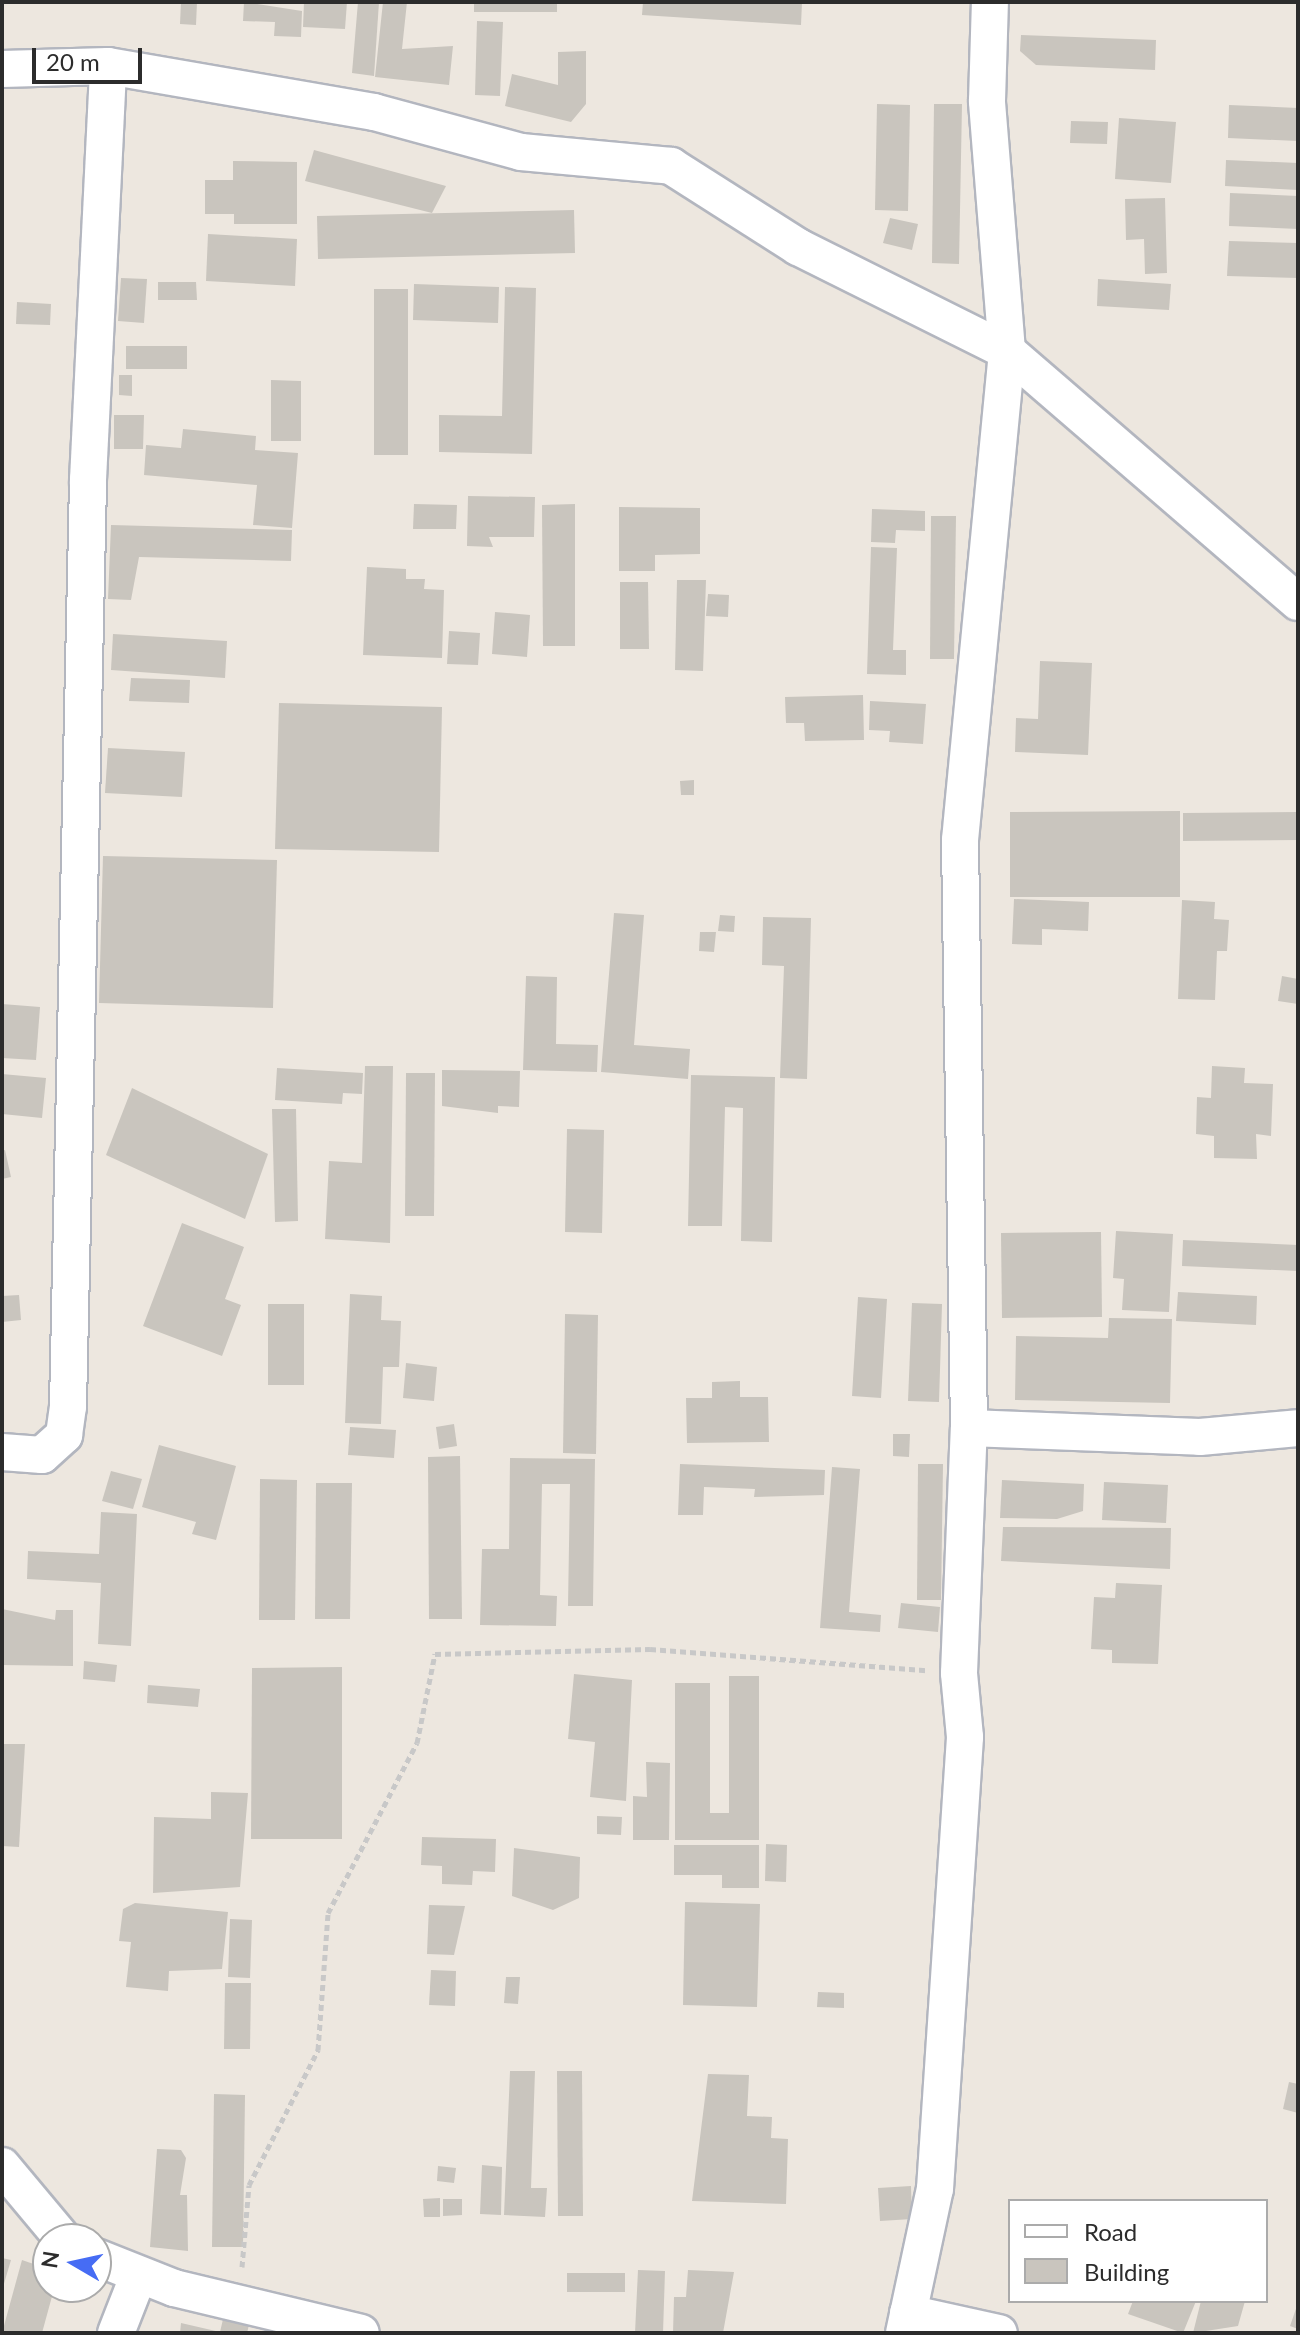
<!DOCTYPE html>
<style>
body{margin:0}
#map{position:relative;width:1300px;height:2335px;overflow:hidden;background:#ede7df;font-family:Lato,sans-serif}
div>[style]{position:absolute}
.building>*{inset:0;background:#c9c5be}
.path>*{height:5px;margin-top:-2.5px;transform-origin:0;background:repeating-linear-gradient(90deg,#c8c8c8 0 6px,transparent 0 10px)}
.roads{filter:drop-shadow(2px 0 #b3b6bf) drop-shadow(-2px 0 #b3b6bf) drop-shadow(0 2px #b3b6bf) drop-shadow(0 -2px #b3b6bf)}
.street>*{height:36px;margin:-18px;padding:0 18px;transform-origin:18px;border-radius:18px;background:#fff}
span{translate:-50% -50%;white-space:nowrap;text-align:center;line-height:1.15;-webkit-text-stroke:7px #fff;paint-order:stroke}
.frame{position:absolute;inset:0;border:4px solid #2c2c2c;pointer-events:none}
.legend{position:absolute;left:1008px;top:2199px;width:260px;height:104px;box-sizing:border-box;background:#fff;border:2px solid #ababab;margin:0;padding:10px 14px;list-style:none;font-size:24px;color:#2c2c2c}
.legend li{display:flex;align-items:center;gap:16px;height:40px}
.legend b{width:40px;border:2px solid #ababab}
.north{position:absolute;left:32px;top:2223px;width:80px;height:80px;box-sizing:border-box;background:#fff;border:2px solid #ababab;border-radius:50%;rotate:279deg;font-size:22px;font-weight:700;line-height:32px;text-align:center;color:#2c2c2c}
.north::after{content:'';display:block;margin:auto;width:28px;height:36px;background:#466cf4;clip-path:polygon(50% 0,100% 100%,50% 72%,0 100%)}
.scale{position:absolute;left:32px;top:48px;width:110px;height:36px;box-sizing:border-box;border:4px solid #2c2c2c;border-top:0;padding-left:10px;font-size:24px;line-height:28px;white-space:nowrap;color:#2c2c2c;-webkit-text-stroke:6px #fff;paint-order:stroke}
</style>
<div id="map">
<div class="building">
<i style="clip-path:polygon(181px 2px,197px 2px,196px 25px,180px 24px)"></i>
<i style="clip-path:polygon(244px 2px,302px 11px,301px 37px,274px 36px,275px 22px,243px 21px)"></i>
<i style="clip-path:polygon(304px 2px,347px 2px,345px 29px,303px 27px)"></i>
<i style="clip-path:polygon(358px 2px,379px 2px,374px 76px,352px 73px)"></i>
<i style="clip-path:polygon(383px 2px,407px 2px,402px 49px,453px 46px,449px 85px,375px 77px)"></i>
<i style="clip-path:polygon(474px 2px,557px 2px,557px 12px,474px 12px)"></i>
<i style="clip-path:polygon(643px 2px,802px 2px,801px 25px,642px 15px)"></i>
<i style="clip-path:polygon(477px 21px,503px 22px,500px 96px,475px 95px)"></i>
<i style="clip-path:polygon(1021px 35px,1156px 40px,1155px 70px,1036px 65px,1020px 51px)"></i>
<i style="clip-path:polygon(586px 51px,586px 104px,571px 122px,505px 106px,512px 74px,558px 85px,558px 52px)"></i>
<i style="clip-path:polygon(877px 104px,910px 105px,908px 211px,875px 210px)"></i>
<i style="clip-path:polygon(934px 104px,962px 104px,959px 264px,932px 263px)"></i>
<i style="clip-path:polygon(1229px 105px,1298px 108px,1298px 141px,1228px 138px)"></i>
<i style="clip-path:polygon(1119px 118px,1176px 122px,1171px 183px,1115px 179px)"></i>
<i style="clip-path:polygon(1071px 121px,1108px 122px,1107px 144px,1070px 143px)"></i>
<i style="clip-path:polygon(314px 150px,446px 186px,432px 213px,305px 181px)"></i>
<i style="clip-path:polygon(1226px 160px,1298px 163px,1298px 190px,1225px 186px)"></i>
<i style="clip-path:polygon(233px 161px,297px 162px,297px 224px,234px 224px,234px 214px,205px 214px,205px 180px,233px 180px)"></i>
<i style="clip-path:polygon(1230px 193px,1298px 196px,1298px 229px,1229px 226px)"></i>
<i style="clip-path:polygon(1165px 198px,1167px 273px,1145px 274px,1144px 239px,1126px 240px,1125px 199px)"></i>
<i style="clip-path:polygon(574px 210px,575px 253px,318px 259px,317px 216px)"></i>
<i style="clip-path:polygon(890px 218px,918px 224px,912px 250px,883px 243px)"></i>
<i style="clip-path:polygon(208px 234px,297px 239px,295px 286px,206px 281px)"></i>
<i style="clip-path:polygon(1229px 241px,1298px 243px,1298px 278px,1227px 276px)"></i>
<i style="clip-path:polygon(121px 278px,147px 279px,144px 323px,118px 321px)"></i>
<i style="clip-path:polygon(1098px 279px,1171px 284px,1169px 310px,1097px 306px)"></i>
<i style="clip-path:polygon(158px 282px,196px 282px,197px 300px,158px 300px)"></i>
<i style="clip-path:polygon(414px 284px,499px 287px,498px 323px,413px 320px)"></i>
<i style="clip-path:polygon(505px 287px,536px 288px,532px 454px,439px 452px,439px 415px,502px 416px)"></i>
<i style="clip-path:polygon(374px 289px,408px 289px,408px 455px,374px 455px)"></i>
<i style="clip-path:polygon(17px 302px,51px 304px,50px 325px,16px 324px)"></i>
<i style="clip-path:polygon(126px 346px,187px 346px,187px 369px,126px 369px)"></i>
<i style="clip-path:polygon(119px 375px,132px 375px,132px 396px,119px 395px)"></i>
<i style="clip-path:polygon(271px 380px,301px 381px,301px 441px,271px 441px)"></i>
<i style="clip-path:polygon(114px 415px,144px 415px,143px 449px,114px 449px)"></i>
<i style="clip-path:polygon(183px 429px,256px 436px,255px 450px,298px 453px,292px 528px,253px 525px,257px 485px,144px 475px,146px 445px,181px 448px)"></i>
<i style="clip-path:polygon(468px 496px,535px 497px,534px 537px,489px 537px,493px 547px,467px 546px)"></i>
<i style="clip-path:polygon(414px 504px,457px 505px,456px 529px,413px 529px)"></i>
<i style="clip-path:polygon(575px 504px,575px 646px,543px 646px,542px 505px)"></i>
<i style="clip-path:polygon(619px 507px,700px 508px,700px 554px,655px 555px,655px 571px,619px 571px)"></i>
<i style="clip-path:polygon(872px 509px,925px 511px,925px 531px,896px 530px,895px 543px,871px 542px)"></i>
<i style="clip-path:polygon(931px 516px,956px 516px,954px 659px,930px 659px)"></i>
<i style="clip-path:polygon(111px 525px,292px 530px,291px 561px,139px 557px,131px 600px,108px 599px)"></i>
<i style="clip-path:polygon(871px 547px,897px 548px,893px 650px,906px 650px,906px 675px,867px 674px)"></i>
<i style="clip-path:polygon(367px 567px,406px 569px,406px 579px,425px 579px,424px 589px,444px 590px,442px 658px,363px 655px)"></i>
<i style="clip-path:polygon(677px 580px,706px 580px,703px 671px,675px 670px)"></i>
<i style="clip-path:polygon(620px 582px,648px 582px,649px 649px,620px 649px)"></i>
<i style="clip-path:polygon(708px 594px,729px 595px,728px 617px,706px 616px)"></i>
<i style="clip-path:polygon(495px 612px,530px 615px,527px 657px,492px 654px)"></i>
<i style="clip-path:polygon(449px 631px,480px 633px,478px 665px,447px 664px)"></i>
<i style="clip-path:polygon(113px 634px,227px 641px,225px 678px,111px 670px)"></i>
<i style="clip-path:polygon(1040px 661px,1092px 663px,1088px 755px,1015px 752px,1016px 718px,1038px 719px)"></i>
<i style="clip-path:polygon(131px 678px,190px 680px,189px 703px,129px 701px)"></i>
<i style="clip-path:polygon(863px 695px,864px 740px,805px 741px,804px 723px,786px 723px,785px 697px)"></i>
<i style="clip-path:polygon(870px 701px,926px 704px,923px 744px,889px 742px,890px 731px,869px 730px)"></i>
<i style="clip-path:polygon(279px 703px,442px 707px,439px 852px,275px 849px)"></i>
<i style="clip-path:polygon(108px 748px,185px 752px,182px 797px,105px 793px)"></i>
<i style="clip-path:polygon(694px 780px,694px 795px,681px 795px,680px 781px)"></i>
<i style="clip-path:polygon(1180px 811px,1180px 897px,1010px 897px,1010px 812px)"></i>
<i style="clip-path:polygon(1298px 812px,1298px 840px,1183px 841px,1183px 813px)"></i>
<i style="clip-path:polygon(103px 856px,277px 860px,273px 1008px,99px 1003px)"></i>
<i style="clip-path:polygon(1014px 899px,1089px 902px,1088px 931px,1042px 929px,1042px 945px,1012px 944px)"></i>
<i style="clip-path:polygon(1182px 900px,1215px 902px,1214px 919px,1229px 920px,1227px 951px,1217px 951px,1215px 1000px,1178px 999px)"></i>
<i style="clip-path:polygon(614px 913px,644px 915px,634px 1045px,690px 1049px,688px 1079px,601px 1072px)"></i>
<i style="clip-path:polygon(720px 915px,735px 916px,734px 932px,718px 931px)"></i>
<i style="clip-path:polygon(763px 917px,811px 918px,807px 1079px,780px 1078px,784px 966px,762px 965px)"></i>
<i style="clip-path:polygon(700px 932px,716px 932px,714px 952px,699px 951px)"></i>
<i style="clip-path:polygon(526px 976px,557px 977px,556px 1044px,598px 1045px,597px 1072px,523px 1070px)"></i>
<i style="clip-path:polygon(1282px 976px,1298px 979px,1298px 1004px,1278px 1001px)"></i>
<i style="clip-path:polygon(2px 1004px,40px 1007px,36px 1060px,2px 1058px)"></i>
<i style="clip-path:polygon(365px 1066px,393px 1066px,390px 1243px,325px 1239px,329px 1161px,362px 1163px)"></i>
<i style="clip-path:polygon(1212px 1066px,1245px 1068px,1244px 1083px,1273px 1084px,1271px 1136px,1256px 1134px,1257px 1159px,1214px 1158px,1214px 1136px,1196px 1134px,1197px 1097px,1211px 1098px)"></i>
<i style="clip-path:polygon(277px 1068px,363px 1073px,362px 1094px,343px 1093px,342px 1104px,275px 1100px)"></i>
<i style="clip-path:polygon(442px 1070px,520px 1071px,519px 1107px,498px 1106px,498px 1113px,442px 1106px)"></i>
<i style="clip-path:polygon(406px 1073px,435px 1073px,434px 1216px,405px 1216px)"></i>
<i style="clip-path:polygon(2px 1074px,46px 1078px,42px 1118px,2px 1114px)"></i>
<i style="clip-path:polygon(691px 1075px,775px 1077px,772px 1242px,741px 1241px,743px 1108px,725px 1107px,722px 1226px,688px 1226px)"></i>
<i style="clip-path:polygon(132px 1088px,268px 1154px,245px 1219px,106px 1155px)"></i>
<i style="clip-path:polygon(272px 1109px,296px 1109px,298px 1221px,275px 1222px)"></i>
<i style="clip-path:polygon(567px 1129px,604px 1130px,602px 1233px,565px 1232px)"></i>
<i style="clip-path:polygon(5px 1150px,11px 1177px,2px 1179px,2px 1151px)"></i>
<i style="clip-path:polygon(182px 1223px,244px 1247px,225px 1299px,241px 1305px,222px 1356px,143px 1326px)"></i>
<i style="clip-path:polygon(1116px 1231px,1173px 1234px,1169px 1312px,1122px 1310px,1124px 1279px,1113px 1278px)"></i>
<i style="clip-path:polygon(1101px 1232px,1102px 1317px,1002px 1318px,1001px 1233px)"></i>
<i style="clip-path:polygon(1183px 1240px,1298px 1245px,1298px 1271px,1182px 1266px)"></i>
<i style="clip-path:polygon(1178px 1292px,1257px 1296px,1256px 1325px,1176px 1321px)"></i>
<i style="clip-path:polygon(350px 1294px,382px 1296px,381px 1320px,401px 1321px,399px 1367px,383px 1367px,381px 1424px,345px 1423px)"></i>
<i style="clip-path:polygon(19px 1295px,21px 1320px,2px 1322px,2px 1296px)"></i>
<i style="clip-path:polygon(858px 1297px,887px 1299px,881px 1398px,852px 1396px)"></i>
<i style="clip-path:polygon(912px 1303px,942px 1304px,939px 1402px,908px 1401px)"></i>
<i style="clip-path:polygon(268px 1304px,304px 1304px,304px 1385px,268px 1385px)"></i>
<i style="clip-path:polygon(565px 1314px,598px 1315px,596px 1454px,563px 1453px)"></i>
<i style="clip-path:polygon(1109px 1318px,1172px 1319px,1170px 1403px,1015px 1400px,1016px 1336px,1108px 1338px)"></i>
<i style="clip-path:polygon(406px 1363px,437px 1367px,434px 1401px,403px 1398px)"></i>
<i style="clip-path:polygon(740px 1381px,740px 1397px,768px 1397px,769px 1442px,687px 1443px,686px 1398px,712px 1398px,712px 1382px)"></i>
<i style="clip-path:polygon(454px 1424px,457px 1446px,439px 1449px,436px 1427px)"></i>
<i style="clip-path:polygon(350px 1427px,396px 1430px,394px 1458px,348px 1455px)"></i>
<i style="clip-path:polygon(893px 1434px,910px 1434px,909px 1457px,893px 1456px)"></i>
<i style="clip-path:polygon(159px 1445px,236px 1466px,216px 1540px,192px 1534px,196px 1522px,142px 1507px)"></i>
<i style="clip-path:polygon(460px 1456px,462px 1619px,429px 1619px,428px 1457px)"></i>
<i style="clip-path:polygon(510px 1458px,595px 1459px,593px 1606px,568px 1606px,570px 1484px,542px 1484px,540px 1595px,557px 1596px,556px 1626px,480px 1625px,482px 1549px,509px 1549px)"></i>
<i style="clip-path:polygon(680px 1464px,825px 1470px,824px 1495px,754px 1497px,755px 1489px,704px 1487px,703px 1515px,678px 1515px)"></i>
<i style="clip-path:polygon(918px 1464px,943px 1464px,941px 1600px,917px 1600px)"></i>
<i style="clip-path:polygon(832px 1467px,860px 1469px,849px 1612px,881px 1615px,880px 1632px,820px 1628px)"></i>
<i style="clip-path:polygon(111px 1471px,142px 1479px,133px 1509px,102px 1501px)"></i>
<i style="clip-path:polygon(260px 1479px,297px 1480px,295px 1620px,259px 1620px)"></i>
<i style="clip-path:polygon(1002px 1480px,1084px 1484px,1083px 1511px,1057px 1519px,1000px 1518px)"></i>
<i style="clip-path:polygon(1104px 1482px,1168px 1485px,1166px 1523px,1102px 1520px)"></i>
<i style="clip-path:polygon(316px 1483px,352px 1483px,350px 1619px,315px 1619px)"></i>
<i style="clip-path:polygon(101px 1512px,137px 1514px,131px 1646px,98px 1644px,101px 1583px,27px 1579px,28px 1551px,99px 1554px)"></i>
<i style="clip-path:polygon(1003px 1527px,1171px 1528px,1170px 1569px,1001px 1561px)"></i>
<i style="clip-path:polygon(1116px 1583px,1162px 1585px,1158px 1664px,1112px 1663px,1112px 1650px,1091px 1649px,1094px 1597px,1115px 1598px)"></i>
<i style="clip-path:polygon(901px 1603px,940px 1607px,938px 1632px,898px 1628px)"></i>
<i style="clip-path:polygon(2px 1609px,55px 1620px,56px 1610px,73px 1610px,73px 1666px,2px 1665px)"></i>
<i style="clip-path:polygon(84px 1661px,117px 1665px,115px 1682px,83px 1679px)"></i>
<i style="clip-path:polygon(342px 1667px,342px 1839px,251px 1839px,252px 1668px)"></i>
<i style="clip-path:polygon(574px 1674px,632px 1680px,626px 1801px,590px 1797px,595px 1742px,568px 1739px)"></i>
<i style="clip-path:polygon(729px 1676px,759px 1676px,759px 1840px,675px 1840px,675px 1683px,710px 1683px,710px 1813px,729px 1813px)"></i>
<i style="clip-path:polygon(148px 1685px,200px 1689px,198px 1707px,147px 1703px)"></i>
<i style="clip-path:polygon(2px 1744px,25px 1744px,19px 1847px,2px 1846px)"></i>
<i style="clip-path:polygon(646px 1762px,670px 1763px,669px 1840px,633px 1840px,633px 1796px,647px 1797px)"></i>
<i style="clip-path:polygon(211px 1792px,248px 1793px,240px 1887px,153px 1893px,154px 1817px,211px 1819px)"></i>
<i style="clip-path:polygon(597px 1816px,622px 1817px,621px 1835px,597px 1834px)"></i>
<i style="clip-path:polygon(422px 1837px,496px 1839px,495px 1872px,473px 1871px,472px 1885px,442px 1884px,442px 1866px,421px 1865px)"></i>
<i style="clip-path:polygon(766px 1844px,787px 1845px,786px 1882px,765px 1881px)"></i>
<i style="clip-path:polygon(674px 1845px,759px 1845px,759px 1888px,722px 1888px,722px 1875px,674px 1875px)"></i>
<i style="clip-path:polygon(514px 1848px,580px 1857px,579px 1898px,553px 1910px,512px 1896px)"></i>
<i style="clip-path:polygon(685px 1902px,760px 1904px,757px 2007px,683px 2005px)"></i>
<i style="clip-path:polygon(135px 1903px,228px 1912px,222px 1969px,169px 1971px,168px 1991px,126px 1987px,131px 1942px,119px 1941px,123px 1909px)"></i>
<i style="clip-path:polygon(429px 1905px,465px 1906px,454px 1955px,427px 1954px)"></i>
<i style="clip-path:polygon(230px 1919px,252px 1920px,250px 1978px,228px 1977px)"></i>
<i style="clip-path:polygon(431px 1970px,456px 1971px,455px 2006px,429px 2005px)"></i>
<i style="clip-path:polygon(506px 1977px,520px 1977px,518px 2004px,504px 2003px)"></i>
<i style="clip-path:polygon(225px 1983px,251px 1983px,250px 2049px,224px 2049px)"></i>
<i style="clip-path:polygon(818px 1992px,844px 1993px,844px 2008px,817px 2007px)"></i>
<i style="clip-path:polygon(510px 2071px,535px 2071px,531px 2188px,547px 2188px,545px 2217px,504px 2215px)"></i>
<i style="clip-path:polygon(557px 2071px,582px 2071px,583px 2216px,558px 2216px)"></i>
<i style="clip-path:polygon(708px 2074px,749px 2075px,747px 2116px,772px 2117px,771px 2138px,788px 2139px,786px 2204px,692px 2201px)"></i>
<i style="clip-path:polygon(1289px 2082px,1298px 2084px,1298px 2113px,1283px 2109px)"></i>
<i style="clip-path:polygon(214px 2094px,245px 2095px,243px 2247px,212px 2247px)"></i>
<i style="clip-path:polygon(157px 2149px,181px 2150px,186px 2158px,180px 2195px,187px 2195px,188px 2251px,150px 2247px)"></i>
<i style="clip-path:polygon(482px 2165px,502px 2167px,501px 2215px,480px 2214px)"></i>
<i style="clip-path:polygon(438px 2166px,456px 2168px,454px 2183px,437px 2181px)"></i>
<i style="clip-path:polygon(911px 2186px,912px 2219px,880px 2221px,878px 2188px)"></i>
<i style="clip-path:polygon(440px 2198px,440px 2217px,424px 2217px,423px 2199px)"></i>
<i style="clip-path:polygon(443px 2199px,462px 2199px,462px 2215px,443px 2216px)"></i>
<i style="clip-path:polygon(2px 2258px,11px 2260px,3px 2287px,2px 2287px)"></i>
<i style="clip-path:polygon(22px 2260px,48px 2269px,54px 2289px,42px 2333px,2px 2333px)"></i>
<i style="clip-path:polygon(638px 2270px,665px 2271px,663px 2333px,635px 2333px)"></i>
<i style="clip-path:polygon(688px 2270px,734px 2272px,723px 2333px,673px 2333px,674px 2297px,686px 2297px)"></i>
<i style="clip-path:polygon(567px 2273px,625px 2273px,625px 2292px,567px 2292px)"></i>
<i style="clip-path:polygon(1133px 2301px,1196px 2301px,1183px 2333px,1128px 2314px)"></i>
<i style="clip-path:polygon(1201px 2301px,1245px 2301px,1238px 2326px,1193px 2333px)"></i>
<i style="clip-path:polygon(1298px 2303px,1298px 2329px,1290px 2326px)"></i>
<i style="clip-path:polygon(224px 2315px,250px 2321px,247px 2333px,180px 2333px,181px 2323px,220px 2332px)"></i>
</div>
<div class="path">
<i style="left:242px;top:2267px;width:82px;rotate:-85.1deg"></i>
<i style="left:249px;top:2185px;width:152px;rotate:-62.9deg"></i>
<i style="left:318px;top:2050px;width:137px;rotate:-85.8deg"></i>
<i style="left:328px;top:1913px;width:192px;rotate:-62.4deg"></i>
<i style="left:417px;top:1743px;width:91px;rotate:-78.6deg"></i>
<i style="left:435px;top:1654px;width:215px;rotate:-1.3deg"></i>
<i style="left:650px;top:1649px;width:277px;rotate:4.4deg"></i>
</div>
<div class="roads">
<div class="street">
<i style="left:2px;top:69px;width:106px;rotate:-1.6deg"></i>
<i style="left:108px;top:66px;width:270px;rotate:9.8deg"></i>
<i style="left:374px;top:112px;width:152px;rotate:15.2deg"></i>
<i style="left:521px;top:152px;width:151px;rotate:5.3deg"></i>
<i style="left:671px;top:166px;width:151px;rotate:32.5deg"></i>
<i style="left:798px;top:247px;width:233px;rotate:26.5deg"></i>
<i style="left:1007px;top:351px;width:384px;rotate:40.8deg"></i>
<i style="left:969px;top:1428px;width:231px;rotate:2.2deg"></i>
<i style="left:1200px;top:1437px;width:98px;rotate:-5.2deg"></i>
<i style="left:2px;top:1452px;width:40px;rotate:4.3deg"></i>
<i style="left:42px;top:1455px;width:30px;rotate:-42deg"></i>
<i style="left:64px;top:1435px;width:29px;rotate:-82deg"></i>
<i style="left:68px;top:1406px;width:926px;rotate:-88.76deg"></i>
<i style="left:88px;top:480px;width:414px;rotate:-87.2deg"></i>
<i style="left:2px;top:2166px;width:95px;rotate:50.1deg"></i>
<i style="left:96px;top:2257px;width:84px;rotate:21.7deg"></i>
<i style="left:174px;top:2288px;width:192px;rotate:13.5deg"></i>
<i style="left:908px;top:2313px;width:93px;rotate:12.4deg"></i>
<i style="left:116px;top:2333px;width:60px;rotate:-68.6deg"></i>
<i style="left:904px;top:2333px;width:147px;rotate:-77.9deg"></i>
<i style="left:935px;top:2189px;width:453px;rotate:-86.2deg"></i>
<i style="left:965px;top:1737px;width:64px;rotate:-95.4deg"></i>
<i style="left:959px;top:1673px;width:245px;rotate:-87.7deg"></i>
<i style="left:969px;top:1428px;width:588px;rotate:-90.88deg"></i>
<i style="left:960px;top:840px;width:491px;rotate:-84.5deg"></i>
<i style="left:1007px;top:351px;width:251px;rotate:-94.6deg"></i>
<i style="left:987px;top:101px;width:99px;rotate:-88.3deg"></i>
</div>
</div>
<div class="frame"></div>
<ul class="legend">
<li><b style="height:10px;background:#fff"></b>Road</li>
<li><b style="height:22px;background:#c9c5be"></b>Building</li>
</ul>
<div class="north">N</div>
<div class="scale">20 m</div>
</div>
